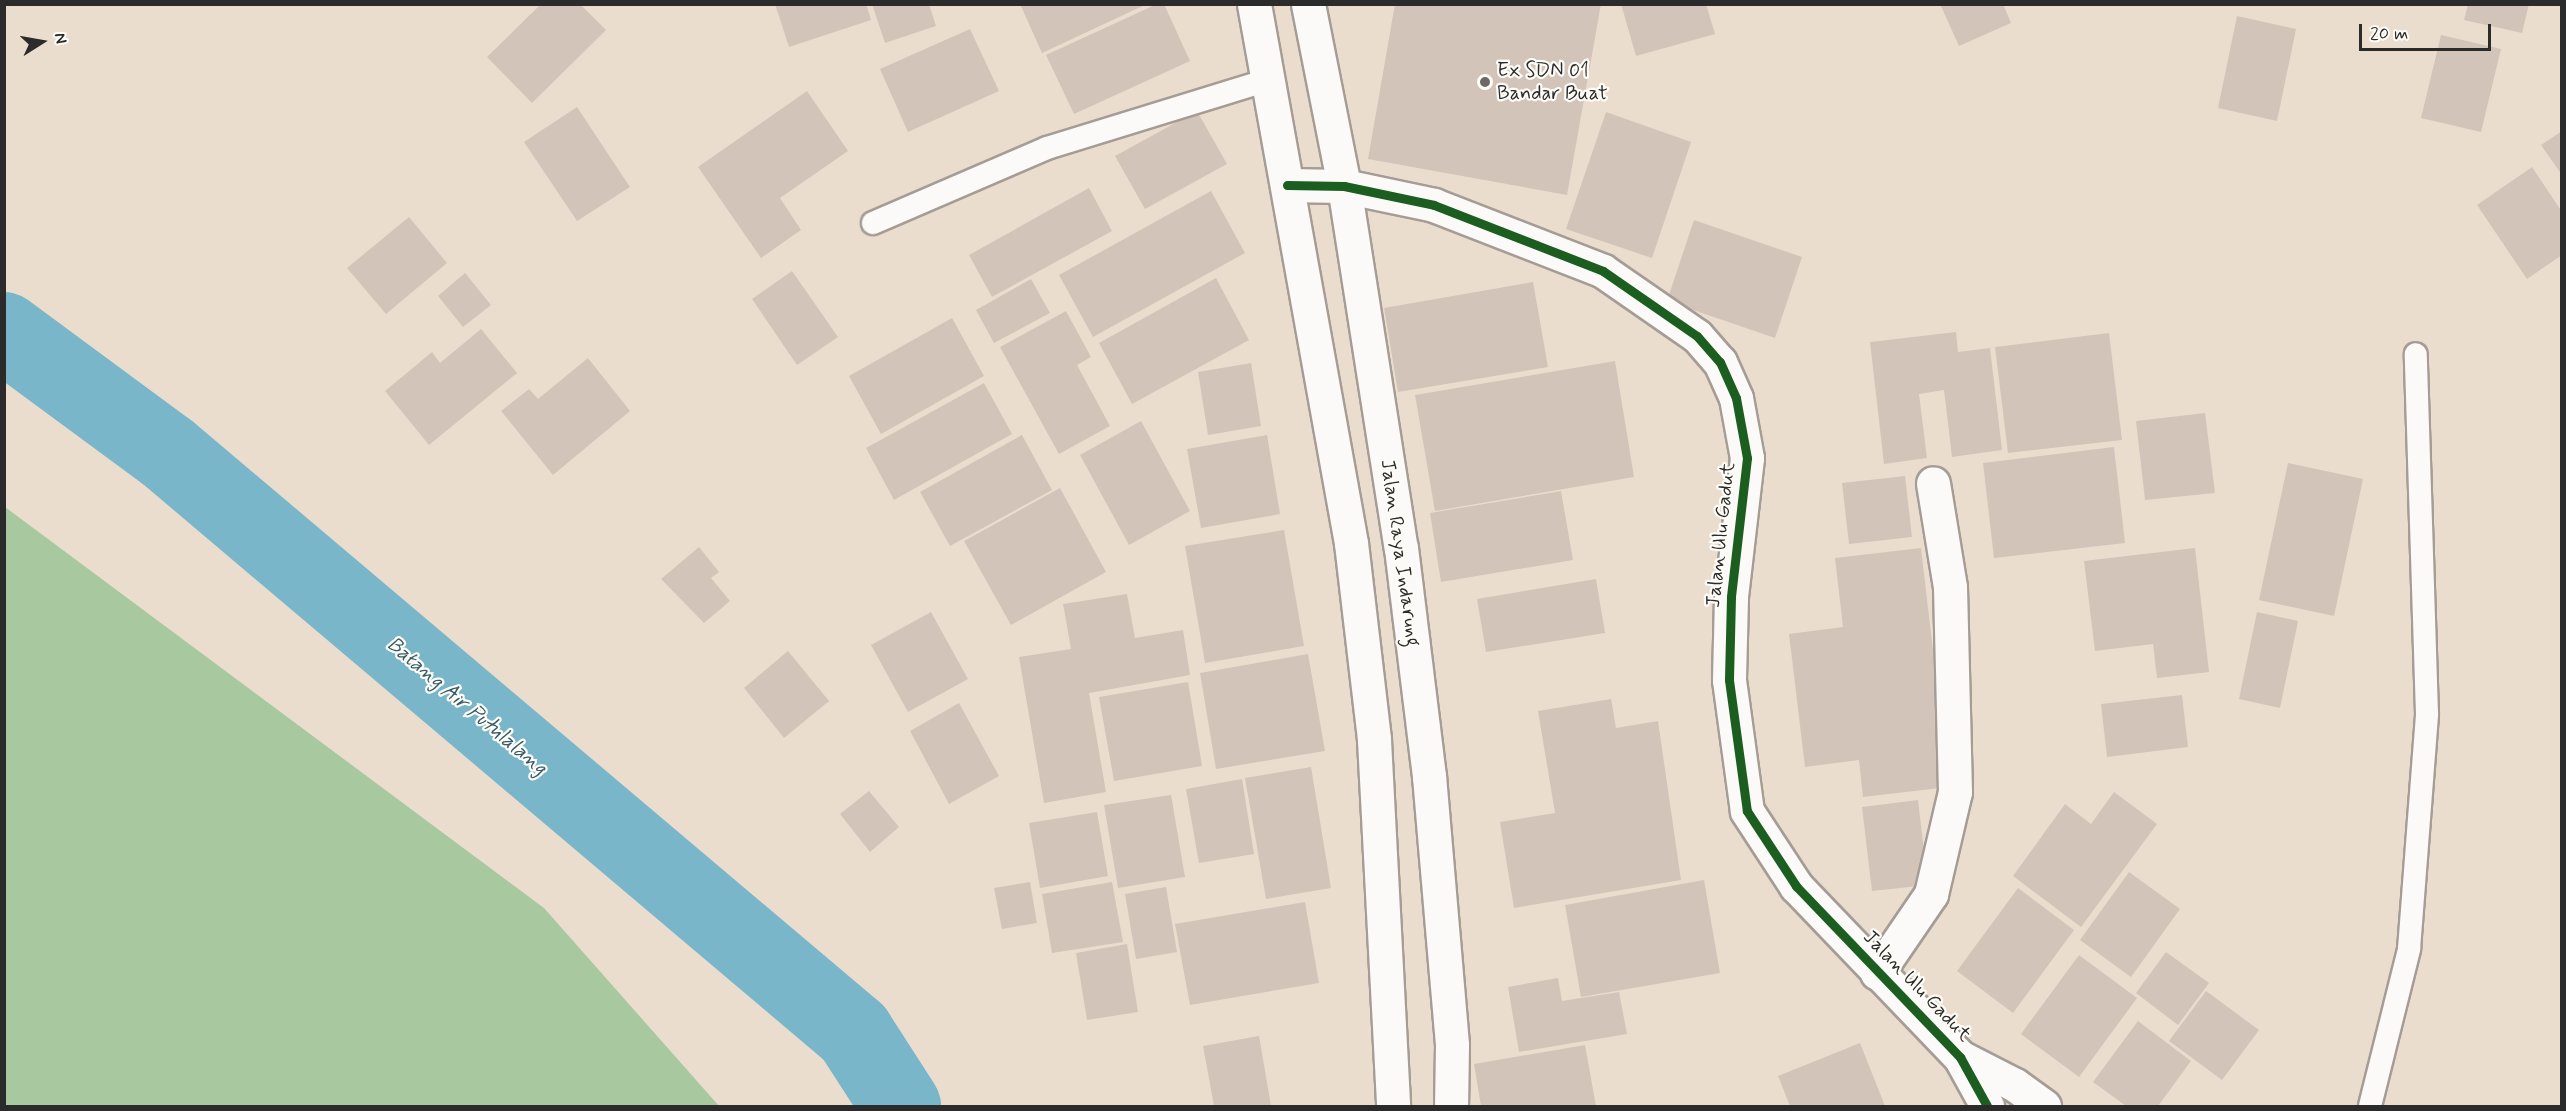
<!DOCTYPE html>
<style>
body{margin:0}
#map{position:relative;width:2566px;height:1111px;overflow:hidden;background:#eaddce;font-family:Mynerve,sans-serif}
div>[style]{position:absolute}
.forest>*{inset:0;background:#a8c8a0}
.river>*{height:80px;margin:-40px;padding:0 40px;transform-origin:40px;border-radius:40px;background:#79b6c9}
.building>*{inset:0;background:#d3c4b9}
.roads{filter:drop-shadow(2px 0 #a59d95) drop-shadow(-2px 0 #a59d95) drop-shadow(0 2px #a59d95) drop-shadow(0 -2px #a59d95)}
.lane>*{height:22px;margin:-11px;padding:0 11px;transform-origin:11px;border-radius:11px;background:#fcfaf8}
.street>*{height:33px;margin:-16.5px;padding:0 16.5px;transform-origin:16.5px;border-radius:16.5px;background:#fcfaf8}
.secondary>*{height:33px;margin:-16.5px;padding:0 16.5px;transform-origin:16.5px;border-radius:16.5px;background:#fcfaf8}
.highway>*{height:33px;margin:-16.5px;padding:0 16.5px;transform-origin:16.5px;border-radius:16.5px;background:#fcfaf8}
.cycleway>*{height:9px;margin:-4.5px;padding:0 4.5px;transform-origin:4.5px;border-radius:4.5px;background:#1b5e20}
.dots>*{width:16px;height:16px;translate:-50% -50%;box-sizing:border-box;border:3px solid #fdfcf7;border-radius:50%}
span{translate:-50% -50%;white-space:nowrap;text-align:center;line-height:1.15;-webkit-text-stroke:4.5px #fdfcf7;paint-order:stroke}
.poi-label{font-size:20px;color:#2b2b2b}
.left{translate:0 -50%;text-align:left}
.street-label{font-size:20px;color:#2b2b2b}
.water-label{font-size:21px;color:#375c69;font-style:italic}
.frame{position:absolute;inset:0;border:6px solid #2b2b2b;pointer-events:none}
.north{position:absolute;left:12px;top:12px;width:60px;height:60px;-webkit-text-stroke:4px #fdfcf7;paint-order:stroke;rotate:79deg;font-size:16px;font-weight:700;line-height:24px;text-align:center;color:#2b2b2b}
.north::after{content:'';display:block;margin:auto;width:21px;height:27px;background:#2b2b2b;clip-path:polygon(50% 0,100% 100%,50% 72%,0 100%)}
.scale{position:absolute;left:2359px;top:24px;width:132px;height:27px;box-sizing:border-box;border:3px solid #2b2b2b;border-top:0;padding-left:8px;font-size:18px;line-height:21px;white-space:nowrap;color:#2b2b2b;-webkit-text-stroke:4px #fdfcf7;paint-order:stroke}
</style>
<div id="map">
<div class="forest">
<i style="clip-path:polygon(5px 507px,544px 908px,719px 1106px,5px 1106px)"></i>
</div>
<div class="river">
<i style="left:4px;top:332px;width:202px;rotate:36.4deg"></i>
<i style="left:167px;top:452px;width:900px;rotate:40.22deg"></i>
<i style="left:854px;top:1033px;width:87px;rotate:57.2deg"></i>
</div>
<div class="building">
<i style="clip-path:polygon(775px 4px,866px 4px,871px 20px,789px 47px)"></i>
<i style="clip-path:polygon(872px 4px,929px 4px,936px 26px,885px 43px)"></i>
<i style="clip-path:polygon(1020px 4px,1147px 4px,1042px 53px)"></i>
<i style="clip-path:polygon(1157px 4px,1164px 4px,1190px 61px,1074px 114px,1046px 55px)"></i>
<i style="clip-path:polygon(1395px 4px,1601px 4px,1567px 195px,1368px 159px)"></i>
<i style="clip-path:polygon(1621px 4px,1706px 4px,1715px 34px,1636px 56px)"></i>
<i style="clip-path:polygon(1940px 4px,2003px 4px,2011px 23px,1959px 46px)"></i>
<i style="clip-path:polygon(2468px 4px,2529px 4px,2522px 33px,2464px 20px)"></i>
<i style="clip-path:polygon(540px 5px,581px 5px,606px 30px,532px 103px,487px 57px)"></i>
<i style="clip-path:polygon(2237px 16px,2296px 29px,2277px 121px,2218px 108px)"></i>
<i style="clip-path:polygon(970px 29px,999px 91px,908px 132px,880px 69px)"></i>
<i style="clip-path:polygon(2441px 35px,2501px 49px,2481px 132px,2421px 118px)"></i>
<i style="clip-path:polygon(807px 91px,848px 151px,780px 198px,801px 230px,761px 258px,698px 167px)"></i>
<i style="clip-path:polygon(577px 107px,630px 187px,577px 221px,524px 142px)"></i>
<i style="clip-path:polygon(1197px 111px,1227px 164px,1145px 209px,1115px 156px)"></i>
<i style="clip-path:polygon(1606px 112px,1691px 142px,1652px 258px,1566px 229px)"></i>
<i style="clip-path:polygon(2562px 131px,2562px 175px,2541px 145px)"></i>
<i style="clip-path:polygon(2532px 167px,2562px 212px,2562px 255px,2527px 279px,2477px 205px)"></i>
<i style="clip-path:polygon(1089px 188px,1112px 231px,992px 297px,969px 255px)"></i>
<i style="clip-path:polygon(1211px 191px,1245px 253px,1093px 337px,1059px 275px)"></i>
<i style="clip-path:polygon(409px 217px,447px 263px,386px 314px,347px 268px)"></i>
<i style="clip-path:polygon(1694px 220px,1802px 257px,1775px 338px,1667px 301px)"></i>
<i style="clip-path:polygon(792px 271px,838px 337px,797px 365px,752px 299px)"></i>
<i style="clip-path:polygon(465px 273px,491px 305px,463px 327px,438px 296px)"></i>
<i style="clip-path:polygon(1216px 278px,1249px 340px,1132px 404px,1099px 343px)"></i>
<i style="clip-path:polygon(1031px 279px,1050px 313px,994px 343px,976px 310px)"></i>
<i style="clip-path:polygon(1533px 282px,1548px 367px,1398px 392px,1384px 308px)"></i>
<i style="clip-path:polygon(1066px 311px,1091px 357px,1077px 365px,1110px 426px,1059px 454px,1000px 347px)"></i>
<i style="clip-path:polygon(952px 318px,984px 376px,881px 434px,849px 376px)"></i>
<i style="clip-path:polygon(481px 329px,517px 373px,429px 445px,385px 391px,432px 352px,440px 363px)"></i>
<i style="clip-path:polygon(1956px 332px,1958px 352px,1990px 348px,2002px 450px,1952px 457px,1944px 390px,1919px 394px,1927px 458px,1884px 464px,1870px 342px)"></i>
<i style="clip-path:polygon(2109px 333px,2122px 440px,2008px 453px,1995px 347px)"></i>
<i style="clip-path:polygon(588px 358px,630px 411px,553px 475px,501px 411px,529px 389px,538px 399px)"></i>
<i style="clip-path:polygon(1615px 361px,1634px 477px,1435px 511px,1415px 395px)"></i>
<i style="clip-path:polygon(1251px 363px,1261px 426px,1208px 435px,1198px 372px)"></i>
<i style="clip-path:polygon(984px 383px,1012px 434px,894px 500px,866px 448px)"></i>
<i style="clip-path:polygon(2205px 413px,2215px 493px,2145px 500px,2136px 421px)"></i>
<i style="clip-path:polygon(1141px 421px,1190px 511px,1129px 545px,1080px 455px)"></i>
<i style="clip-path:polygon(1022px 435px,1052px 490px,950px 546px,920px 492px)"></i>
<i style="clip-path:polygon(1267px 435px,1280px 514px,1201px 528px,1187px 449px)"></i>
<i style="clip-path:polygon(2114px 447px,2125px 543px,1994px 558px,1983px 463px)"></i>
<i style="clip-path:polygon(2288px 463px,2363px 479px,2334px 616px,2259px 600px)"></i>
<i style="clip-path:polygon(1905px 476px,1912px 537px,1849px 544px,1842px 483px)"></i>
<i style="clip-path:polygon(1060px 488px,1106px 572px,1011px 625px,964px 541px)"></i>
<i style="clip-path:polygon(1561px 491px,1573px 560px,1441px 582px,1430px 513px)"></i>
<i style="clip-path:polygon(1284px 530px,1304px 646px,1205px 663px,1185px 546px)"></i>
<i style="clip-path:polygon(699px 547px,719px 572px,711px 578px,730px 601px,704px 623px,661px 579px)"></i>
<i style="clip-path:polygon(1921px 548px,1949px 787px,1863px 797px,1859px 760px,1805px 767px,1789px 634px,1843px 627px,1835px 558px)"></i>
<i style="clip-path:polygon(2195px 548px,2209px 672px,2157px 678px,2153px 644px,2095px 651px,2084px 561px)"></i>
<i style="clip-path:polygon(1596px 579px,1605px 633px,1486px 652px,1477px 599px)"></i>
<i style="clip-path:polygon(1127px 594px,1135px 638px,1183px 630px,1190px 675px,1089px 693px,1106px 792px,1044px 803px,1019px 657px,1071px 649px,1063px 604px)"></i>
<i style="clip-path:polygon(931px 612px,968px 679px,908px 712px,871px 645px)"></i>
<i style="clip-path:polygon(2257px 612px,2298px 621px,2280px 708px,2239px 699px)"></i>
<i style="clip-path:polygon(788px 651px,829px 701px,784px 738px,744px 688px)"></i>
<i style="clip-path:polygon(1308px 654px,1325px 751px,1216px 769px,1200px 673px)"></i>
<i style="clip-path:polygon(1188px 682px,1202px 766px,1114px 781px,1099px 697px)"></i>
<i style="clip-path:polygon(2182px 695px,2188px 747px,2107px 757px,2101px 704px)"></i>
<i style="clip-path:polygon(1611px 699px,1616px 728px,1658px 721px,1681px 880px,1514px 908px,1500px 822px,1555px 813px,1538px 711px)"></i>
<i style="clip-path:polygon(959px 703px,999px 776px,949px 804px,910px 731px)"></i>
<i style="clip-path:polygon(1311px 767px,1331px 888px,1266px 899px,1245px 778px)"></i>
<i style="clip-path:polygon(1242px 779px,1254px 854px,1199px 863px,1186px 789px)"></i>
<i style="clip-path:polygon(869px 791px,899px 827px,870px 852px,840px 814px)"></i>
<i style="clip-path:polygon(2114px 792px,2157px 824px,2081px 927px,2013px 876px,2065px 804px,2091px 824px)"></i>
<i style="clip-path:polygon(1171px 795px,1185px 877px,1118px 888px,1104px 805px)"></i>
<i style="clip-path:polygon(1918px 800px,1928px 885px,1872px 891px,1862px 807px)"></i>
<i style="clip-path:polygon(1097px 812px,1108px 876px,1040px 888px,1029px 823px)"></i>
<i style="clip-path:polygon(2129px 872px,2180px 909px,2131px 977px,2080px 940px)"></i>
<i style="clip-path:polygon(1704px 880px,1720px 973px,1581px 997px,1565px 905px)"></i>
<i style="clip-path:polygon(1030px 882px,1037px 923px,1002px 929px,994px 888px)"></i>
<i style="clip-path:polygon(1112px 882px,1123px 942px,1052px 953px,1042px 894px)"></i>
<i style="clip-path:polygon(1166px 887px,1177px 952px,1136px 959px,1125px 894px)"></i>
<i style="clip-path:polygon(2018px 888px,2074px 930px,2013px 1013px,1957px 971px)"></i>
<i style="clip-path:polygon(1305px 902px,1319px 983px,1190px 1005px,1175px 924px)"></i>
<i style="clip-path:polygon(1127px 944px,1138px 1012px,1087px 1020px,1076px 953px)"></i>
<i style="clip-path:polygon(2166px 952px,2209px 983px,2178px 1025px,2136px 993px)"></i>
<i style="clip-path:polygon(2079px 955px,2137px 998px,2079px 1077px,2021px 1034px)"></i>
<i style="clip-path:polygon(1558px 978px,1562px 1001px,1619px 992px,1627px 1034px,1519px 1052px,1508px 987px)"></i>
<i style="clip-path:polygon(2206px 991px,2259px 1030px,2222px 1080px,2169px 1041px)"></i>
<i style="clip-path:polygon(2138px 1021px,2191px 1061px,2158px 1106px,2126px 1106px,2093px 1082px)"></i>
<i style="clip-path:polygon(1259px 1036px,1271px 1106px,1214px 1106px,1203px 1046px)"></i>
<i style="clip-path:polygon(1860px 1043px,1885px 1106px,1790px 1106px,1778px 1076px)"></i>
<i style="clip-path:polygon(1585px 1045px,1596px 1106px,1481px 1106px,1474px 1064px)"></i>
</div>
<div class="roads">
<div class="lane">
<i style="left:873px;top:223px;width:189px;rotate:-23.3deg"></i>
<i style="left:1047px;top:148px;width:231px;rotate:-17.1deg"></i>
<i style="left:2370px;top:1106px;width:162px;rotate:-76deg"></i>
<i style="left:2409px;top:949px;width:236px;rotate:-85.6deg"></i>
<i style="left:2427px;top:714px;width:360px;rotate:-91.8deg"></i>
</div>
<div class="street">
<i style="left:1877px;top:973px;width:96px;rotate:-55.6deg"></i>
<i style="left:1931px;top:894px;width:105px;rotate:-76.8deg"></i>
<i style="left:1955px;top:792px;width:205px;rotate:-91.4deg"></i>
<i style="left:1950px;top:587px;width:105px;rotate:-99.3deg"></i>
<i style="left:1960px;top:1057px;width:62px;rotate:27deg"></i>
<i style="left:2015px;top:1085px;width:36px;rotate:36deg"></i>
</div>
<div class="secondary">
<i style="left:1287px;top:185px;width:57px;rotate:1deg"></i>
<i style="left:1344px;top:186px;width:92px;rotate:11.9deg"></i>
<i style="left:1434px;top:205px;width:181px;rotate:21.3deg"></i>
<i style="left:1603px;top:271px;width:114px;rotate:34.7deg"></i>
<i style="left:1697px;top:336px;width:35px;rotate:49deg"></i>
<i style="left:1720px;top:362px;width:39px;rotate:66deg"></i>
<i style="left:1736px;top:398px;width:61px;rotate:79.6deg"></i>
<i style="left:1747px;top:458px;width:140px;rotate:96.6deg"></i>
<i style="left:1731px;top:597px;width:83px;rotate:91.4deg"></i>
<i style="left:1729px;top:680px;width:132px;rotate:82.2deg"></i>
<i style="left:1747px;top:811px;width:90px;rotate:56.8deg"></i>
<i style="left:1796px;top:886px;width:237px;rotate:46.2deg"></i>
<i style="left:1960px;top:1057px;width:56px;rotate:61.1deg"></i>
</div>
<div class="highway">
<i style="left:1254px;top:4px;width:548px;rotate:79.8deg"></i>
<i style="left:1351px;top:543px;width:198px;rotate:83.3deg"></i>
<i style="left:1374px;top:740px;width:366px;rotate:87deg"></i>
<i style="left:1308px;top:4px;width:186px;rotate:78.8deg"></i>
<i style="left:1344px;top:186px;width:366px;rotate:81.1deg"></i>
<i style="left:1401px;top:548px;width:230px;rotate:83deg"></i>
<i style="left:1429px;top:776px;width:270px;rotate:85.1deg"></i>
<i style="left:1452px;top:1045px;width:61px;rotate:90.9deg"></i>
</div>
</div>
<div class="cycleway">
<i style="left:1287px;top:185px;width:57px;rotate:1deg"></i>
<i style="left:1344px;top:186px;width:92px;rotate:11.9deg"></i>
<i style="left:1434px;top:205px;width:181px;rotate:21.3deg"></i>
<i style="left:1603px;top:271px;width:114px;rotate:34.7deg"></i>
<i style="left:1697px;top:336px;width:35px;rotate:49deg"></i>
<i style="left:1720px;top:362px;width:39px;rotate:66deg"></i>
<i style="left:1736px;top:398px;width:61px;rotate:79.6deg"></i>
<i style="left:1747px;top:458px;width:140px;rotate:96.6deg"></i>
<i style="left:1731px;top:597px;width:83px;rotate:91.4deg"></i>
<i style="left:1729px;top:680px;width:132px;rotate:82.2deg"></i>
<i style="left:1747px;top:811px;width:90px;rotate:56.8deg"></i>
<i style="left:1796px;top:886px;width:237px;rotate:46.2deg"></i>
<i style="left:1960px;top:1057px;width:56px;rotate:61.1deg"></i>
</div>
<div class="dots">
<i style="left:1485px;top:82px;background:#6e6964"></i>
</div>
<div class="poi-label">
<span class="left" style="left:1497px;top:82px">Ex SDN 01<br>Bandar Buat</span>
</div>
<div class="street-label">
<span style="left:1721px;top:535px;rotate:-84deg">Jalan Ulu Gadut</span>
<span style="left:1400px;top:553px;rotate:82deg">Jalan Raya Indarung</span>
<span style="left:1917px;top:986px;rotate:46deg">Jalan Ulu Gadut</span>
</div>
<div class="water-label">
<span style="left:467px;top:706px;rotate:40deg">Batang Air Putulalang</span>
</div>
<div class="frame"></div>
<div class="north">N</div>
<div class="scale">20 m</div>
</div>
